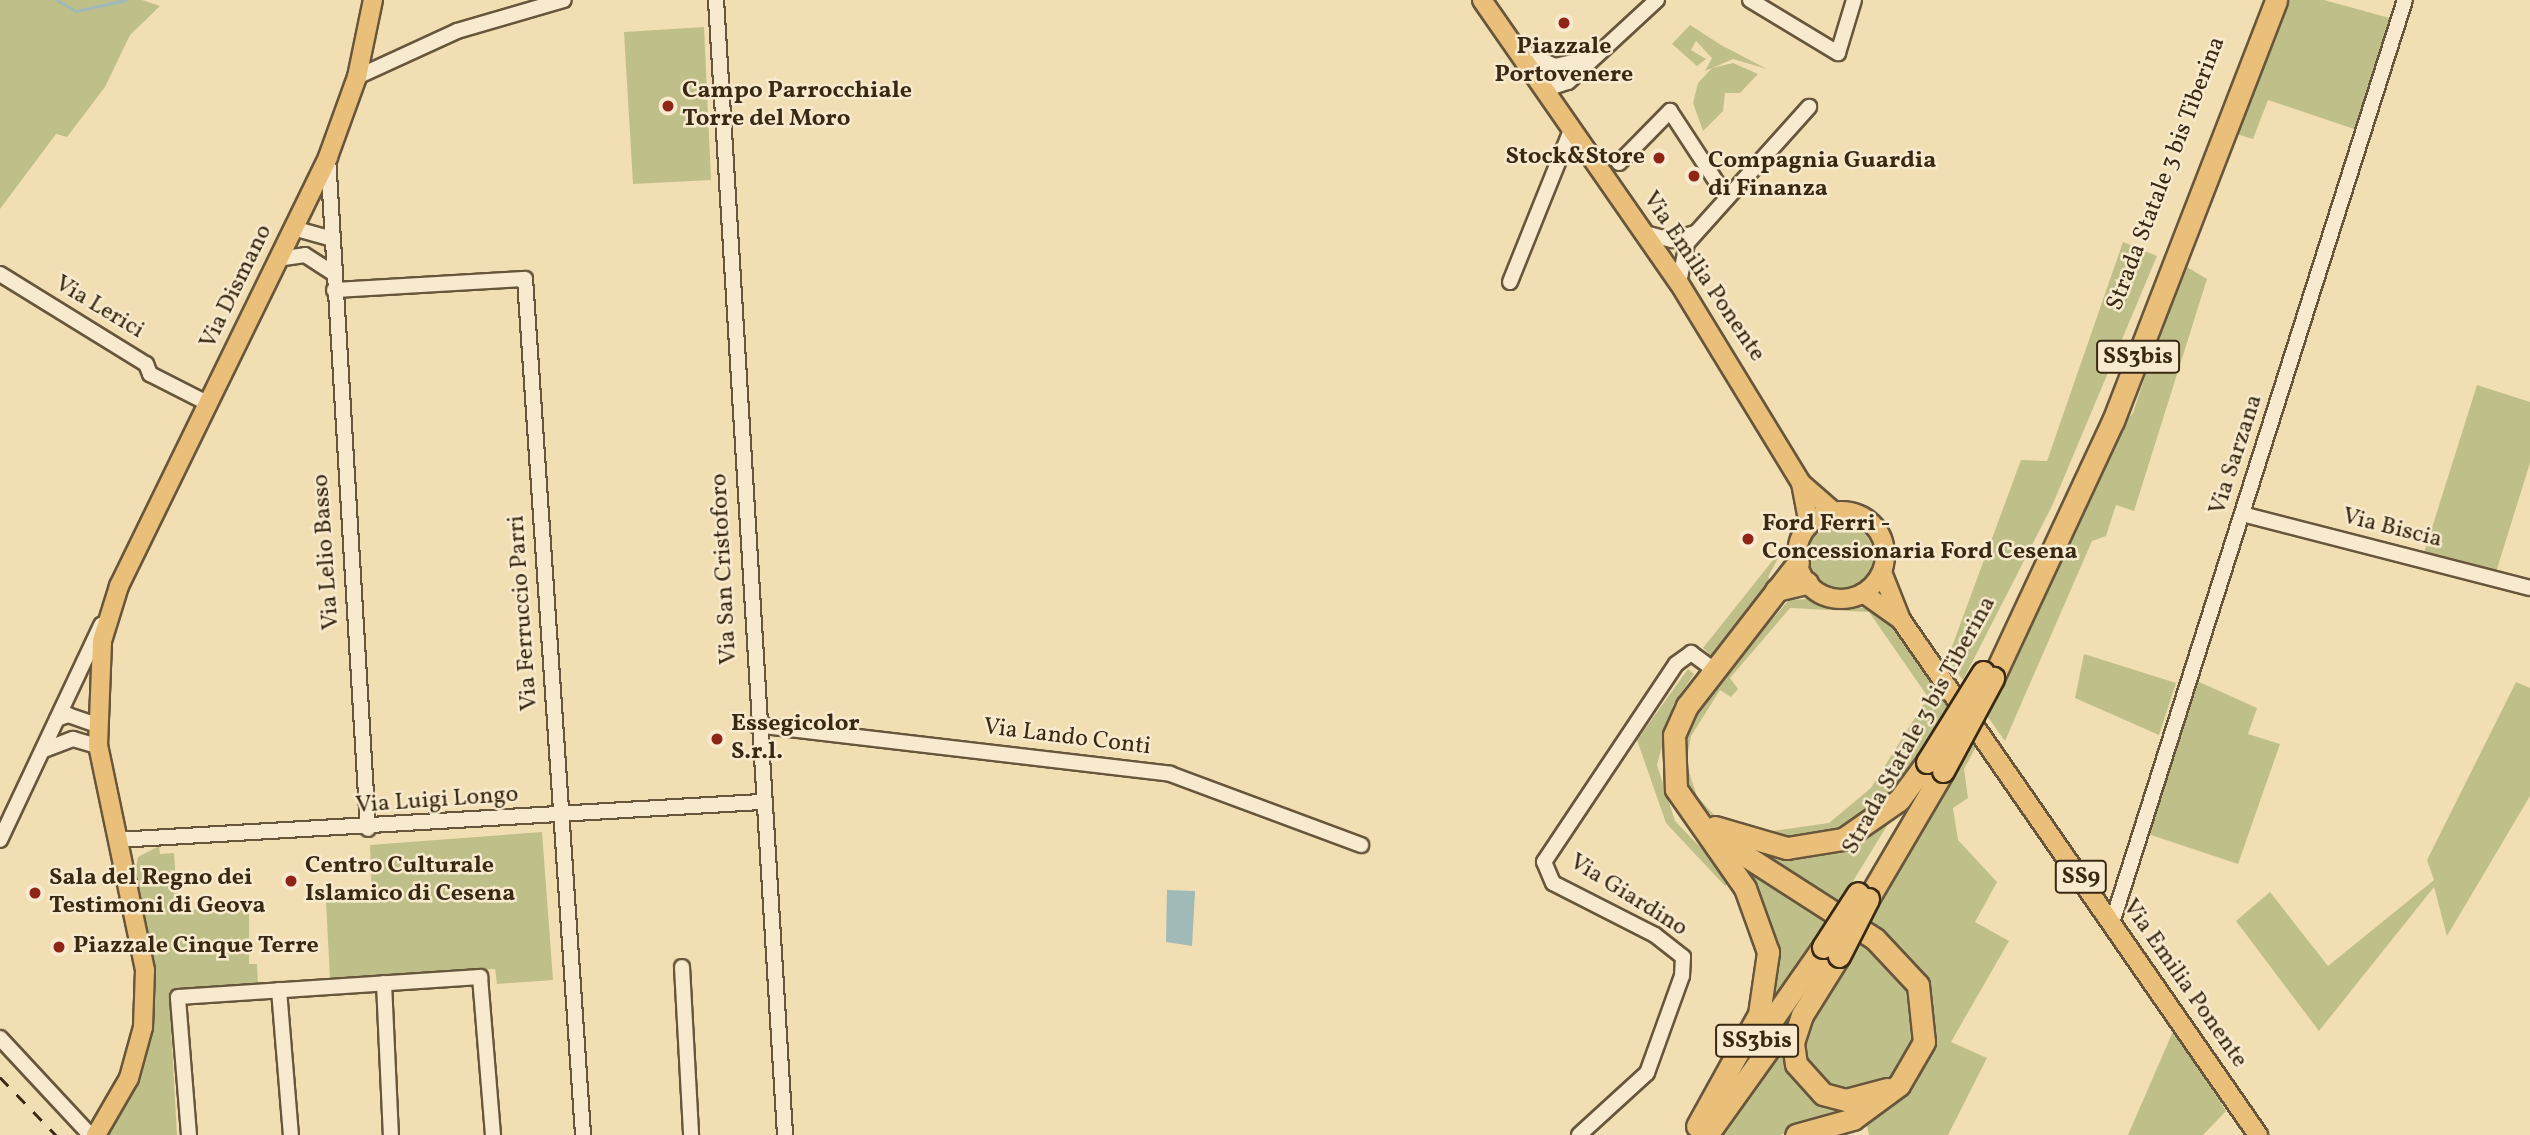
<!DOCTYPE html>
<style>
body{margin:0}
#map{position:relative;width:2530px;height:1135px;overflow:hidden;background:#f2deb3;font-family:Vollkorn,serif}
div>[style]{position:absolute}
.green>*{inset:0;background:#bfc089}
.round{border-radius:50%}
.water>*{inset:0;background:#9fbab7}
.stream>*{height:2.5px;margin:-1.25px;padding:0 1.25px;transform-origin:1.25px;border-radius:1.25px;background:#9fbab7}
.roads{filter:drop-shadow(2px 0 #67563b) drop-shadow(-2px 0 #67563b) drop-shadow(0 2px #67563b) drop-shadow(0 -2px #67563b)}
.minor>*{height:14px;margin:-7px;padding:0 7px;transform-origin:7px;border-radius:7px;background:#f7eace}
.major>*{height:18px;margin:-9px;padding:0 9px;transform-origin:9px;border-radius:9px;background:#e9bf7a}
.major>.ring{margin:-9px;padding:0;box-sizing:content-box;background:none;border:18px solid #e9bf7a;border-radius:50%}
.highway>*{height:21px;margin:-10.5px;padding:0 10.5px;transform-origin:10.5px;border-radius:10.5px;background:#e9bf7a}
.rail>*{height:2.5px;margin-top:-1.25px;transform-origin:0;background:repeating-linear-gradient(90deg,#392913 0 12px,transparent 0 24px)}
.bridges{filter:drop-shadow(2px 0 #392913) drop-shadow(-2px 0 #392913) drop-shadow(0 2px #392913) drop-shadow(0 -2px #392913)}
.highway-bridge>*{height:21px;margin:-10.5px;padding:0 10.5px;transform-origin:10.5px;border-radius:10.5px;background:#e9bf7a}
.dots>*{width:19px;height:19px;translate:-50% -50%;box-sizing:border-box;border:4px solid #f7eace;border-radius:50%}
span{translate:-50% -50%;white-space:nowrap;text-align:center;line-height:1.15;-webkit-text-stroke:5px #f7eace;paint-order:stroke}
.shield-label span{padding:2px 5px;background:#f7eace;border:2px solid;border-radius:5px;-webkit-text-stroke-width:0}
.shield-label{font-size:23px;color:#392913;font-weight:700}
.poi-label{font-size:24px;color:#392913;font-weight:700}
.left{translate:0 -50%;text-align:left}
.right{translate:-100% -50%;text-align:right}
.street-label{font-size:24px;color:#392913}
</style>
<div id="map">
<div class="green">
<i style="clip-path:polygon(0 0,142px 0,160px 6px,130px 35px,105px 87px,67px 137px,56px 134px,0 209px)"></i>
<i style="clip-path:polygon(2284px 0,2324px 0,2397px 20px,2360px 131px,2268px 100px,2253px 139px,2233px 133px)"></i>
<i style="clip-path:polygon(1690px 25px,1721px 45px,1767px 69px,1733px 59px,1705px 71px,1712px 58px,1696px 41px,1691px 50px,1706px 59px,1697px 66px,1672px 44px)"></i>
<i style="clip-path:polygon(704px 27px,711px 180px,633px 184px,624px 32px)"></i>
<i style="clip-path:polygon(1733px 63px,1758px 74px,1740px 93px,1725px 93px,1723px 111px,1703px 131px,1693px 103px,1698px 83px,1712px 68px)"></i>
<i style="clip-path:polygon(2123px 242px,2157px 256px,2052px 506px,1963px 680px,1947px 660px,2021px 460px,2047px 461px)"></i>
<i style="clip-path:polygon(2182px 264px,2207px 279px,2134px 511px,2116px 505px,2106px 536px,2092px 541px,2005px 741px,1985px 713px,2116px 431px,2133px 413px)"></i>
<i style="clip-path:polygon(2477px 385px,2530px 402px,2530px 463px,2496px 572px,2424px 553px)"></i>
<i class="round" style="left:1806px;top:523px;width:68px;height:68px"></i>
<i style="clip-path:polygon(1785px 545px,1768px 577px,1773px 582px,1711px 655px,1703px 648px)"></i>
<i style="clip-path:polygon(evenodd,1807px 599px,1877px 610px,1897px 623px,1952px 701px,1887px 802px,1818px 842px,1735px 831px,1694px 803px,1682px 775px,1686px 729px,1717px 683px,1789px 600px,1807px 599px,1790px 608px,1869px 612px,1928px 697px,1871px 788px,1829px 823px,1758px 833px,1713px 814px,1697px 796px,1686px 763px,1691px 736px,1720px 690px,1731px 697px,1738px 689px,1730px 678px,1790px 608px)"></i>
<i style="clip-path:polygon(2084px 654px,2176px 683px,2159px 735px,2075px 698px)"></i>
<i style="clip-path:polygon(1688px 669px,1694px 674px,1673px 705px,1657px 765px,1675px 821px,1732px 880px,1725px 886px,1666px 823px,1637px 740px)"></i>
<i style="clip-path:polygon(2197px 681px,2257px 708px,2248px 734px,2280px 744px,2238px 864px,2148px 834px)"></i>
<i style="clip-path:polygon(2516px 682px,2530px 688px,2530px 796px,2447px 936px,2434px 887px,2319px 1031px,2236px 921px,2270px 892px,2328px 966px,2434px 880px,2427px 860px)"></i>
<i style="clip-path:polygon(1970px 736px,1977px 745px,1964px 769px,1968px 798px,1953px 808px,1958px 840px,1997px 882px,1975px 922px,2009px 941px,1951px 1042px,1987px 1058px,1948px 1135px,1869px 1135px,1866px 1121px,1911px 1088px,1926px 1056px,1931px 1016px,1865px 924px)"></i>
<i style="clip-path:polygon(1896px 811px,1836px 909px,1754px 850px,1776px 854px)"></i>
<i style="clip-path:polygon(542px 832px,553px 980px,497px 984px,495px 969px,330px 979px,326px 902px,372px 899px,370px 845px)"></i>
<i style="clip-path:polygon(159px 846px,160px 854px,174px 853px,178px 911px,249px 905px,249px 964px,257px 964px,258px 985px,169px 991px,177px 1135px,105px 1135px,130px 1094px,152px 1031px,154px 967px,135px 875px,138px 857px)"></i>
<i style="clip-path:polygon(1723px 854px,1828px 920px,1758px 1029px,1771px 970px)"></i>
<i style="clip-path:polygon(1856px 938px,1893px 964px,1910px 992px,1914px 1041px,1888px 1082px,1865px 1092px,1827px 1089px,1802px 1062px,1805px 1017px)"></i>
<i style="clip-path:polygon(1789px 1027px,1795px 1078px,1805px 1092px,1824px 1102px,1865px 1105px,1780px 1135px,1712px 1135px)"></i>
<i style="clip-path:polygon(2174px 1029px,2226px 1111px,2203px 1135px,2128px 1135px)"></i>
</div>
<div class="water">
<i style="clip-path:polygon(1167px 890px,1195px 891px,1192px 946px,1166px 942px)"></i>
</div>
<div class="stream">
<i style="left:57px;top:0;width:22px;rotate:30deg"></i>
<i style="left:76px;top:11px;width:51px;rotate:-12.4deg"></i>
</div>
<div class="roads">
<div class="minor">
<i style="left:716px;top:0;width:1137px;rotate:86.52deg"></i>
<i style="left:1750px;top:0;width:103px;rotate:31.1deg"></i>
<i style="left:1838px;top:53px;width:55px;rotate:-73.2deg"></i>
<i style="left:1520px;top:51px;width:38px;rotate:23deg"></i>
<i style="left:1555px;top:66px;width:40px;rotate:-13deg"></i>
<i style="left:357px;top:77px;width:110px;rotate:-24.7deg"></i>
<i style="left:457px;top:31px;width:111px;rotate:-16.2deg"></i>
<i style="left:1546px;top:89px;width:23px;rotate:-18deg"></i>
<i style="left:1568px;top:82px;width:121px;rotate:-42.7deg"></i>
<i style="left:328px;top:157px;width:673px;rotate:86.59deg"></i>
<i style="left:1619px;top:163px;width:73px;rotate:-45.6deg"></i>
<i style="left:1670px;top:111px;width:104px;rotate:56.8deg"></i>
<i style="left:293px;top:228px;width:41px;rotate:15.4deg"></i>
<i style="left:1645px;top:233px;width:28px;rotate:15deg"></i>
<i style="left:1672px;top:240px;width:24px;rotate:-17deg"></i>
<i style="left:277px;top:259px;width:28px;rotate:-8deg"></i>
<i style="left:305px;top:255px;width:33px;rotate:33deg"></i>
<i style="left:0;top:274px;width:172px;rotate:31.7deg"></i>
<i style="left:146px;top:364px;width:11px;rotate:68deg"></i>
<i style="left:150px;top:374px;width:64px;rotate:27deg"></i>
<i style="left:1510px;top:282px;width:166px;rotate:-68.1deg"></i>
<i style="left:1679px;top:283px;width:41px;rotate:-78.7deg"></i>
<i style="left:1687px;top:243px;width:183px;rotate:-48.1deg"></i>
<i style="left:334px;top:290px;width:191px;rotate:-3.3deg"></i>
<i style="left:525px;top:279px;width:858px;rotate:86.12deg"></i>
<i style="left:2242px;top:514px;width:297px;rotate:14.4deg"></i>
<i style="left:57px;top:719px;width:12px;rotate:-20deg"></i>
<i style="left:68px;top:715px;width:31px;rotate:19deg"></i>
<i style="left:756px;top:725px;width:417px;rotate:6.7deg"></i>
<i style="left:1170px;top:774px;width:204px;rotate:20.4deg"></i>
<i style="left:44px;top:750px;width:31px;rotate:-21deg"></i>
<i style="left:73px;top:739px;width:26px;rotate:16deg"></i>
<i style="left:0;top:840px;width:238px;rotate:-64.8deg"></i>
<i style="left:117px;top:840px;width:645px;rotate:-3.38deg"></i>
<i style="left:2112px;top:923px;width:968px;rotate:-72.39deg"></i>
<i style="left:682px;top:967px;width:168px;rotate:86.9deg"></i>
<i style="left:384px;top:983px;width:152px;rotate:87.4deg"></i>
<i style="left:279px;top:990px;width:145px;rotate:85.3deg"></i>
<i style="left:0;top:1038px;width:132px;rotate:47.1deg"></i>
<i style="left:189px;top:1135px;width:138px;rotate:-94.6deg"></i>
<i style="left:178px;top:997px;width:303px;rotate:-3.8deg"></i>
<i style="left:480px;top:977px;width:159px;rotate:85.3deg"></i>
<i style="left:1579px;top:1135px;width:92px;rotate:-42.4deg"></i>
<i style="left:1647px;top:1073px;width:103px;rotate:-70.2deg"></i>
<i style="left:1682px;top:976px;width:19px;rotate:-87deg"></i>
<i style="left:1683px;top:957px;width:36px;rotate:-142deg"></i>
<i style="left:1655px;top:935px;width:114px;rotate:-153deg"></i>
<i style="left:1553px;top:883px;width:23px;rotate:-113deg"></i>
<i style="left:1544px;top:862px;width:238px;rotate:-56.3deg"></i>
<i style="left:1676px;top:664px;width:19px;rotate:-36deg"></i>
<i style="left:1691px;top:653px;width:29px;rotate:36deg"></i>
</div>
<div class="major">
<i style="left:1482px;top:0;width:345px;rotate:55.2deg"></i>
<i style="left:1679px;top:283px;width:234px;rotate:58.6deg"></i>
<i style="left:1801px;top:483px;width:43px;rotate:41.2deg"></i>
<i style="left:1801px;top:483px;width:43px;rotate:79.2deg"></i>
<i class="ring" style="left:1797px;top:511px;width:70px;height:70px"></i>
<i style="left:1882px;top:572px;width:52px;rotate:68.4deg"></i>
<i style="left:1901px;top:620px;width:627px;rotate:55.27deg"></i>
<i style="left:1863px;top:593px;width:47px;rotate:35.4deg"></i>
<i style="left:96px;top:1135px;width:66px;rotate:-59.9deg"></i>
<i style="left:129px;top:1078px;width:53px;rotate:-74.6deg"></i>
<i style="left:143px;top:1027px;width:57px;rotate:-88deg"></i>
<i style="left:145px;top:970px;width:229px;rotate:-101.8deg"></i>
<i style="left:98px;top:746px;width:105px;rotate:-87.8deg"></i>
<i style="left:102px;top:641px;width:58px;rotate:-72.8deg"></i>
<i style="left:119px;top:586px;width:477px;rotate:-64deg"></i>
<i style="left:328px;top:157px;width:85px;rotate:-70.1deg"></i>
<i style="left:357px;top:77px;width:79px;rotate:-78.3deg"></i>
</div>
<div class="highway">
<i style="left:1776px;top:590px;width:32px;rotate:-13deg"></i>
<i style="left:1993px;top:678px;width:284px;rotate:-65deg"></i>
<i style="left:2113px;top:421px;width:451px;rotate:-68.8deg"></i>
<i style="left:1715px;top:827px;width:75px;rotate:16.3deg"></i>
<i style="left:1787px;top:848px;width:57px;rotate:-9.1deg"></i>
<i style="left:1843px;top:839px;width:68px;rotate:-34.9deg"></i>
<i style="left:1899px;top:800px;width:47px;rotate:-53.6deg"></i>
<i style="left:1710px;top:833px;width:196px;rotate:32.7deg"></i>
<i style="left:1875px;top:939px;width:63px;rotate:46.9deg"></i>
<i style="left:1918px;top:985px;width:57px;rotate:84deg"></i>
<i style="left:1924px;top:1042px;width:50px;rotate:120.2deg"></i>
<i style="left:1899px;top:1085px;width:57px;rotate:143.5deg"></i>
<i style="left:1853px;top:1119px;width:59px;rotate:164.3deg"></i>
<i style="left:1868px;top:899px;width:148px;rotate:-59.6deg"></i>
<i style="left:1839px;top:956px;width:70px;rotate:122.1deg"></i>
<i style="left:1802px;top:1015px;width:29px;rotate:108deg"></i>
<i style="left:1793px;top:1043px;width:21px;rotate:82deg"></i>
<i style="left:1796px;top:1064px;width:40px;rotate:48deg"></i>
<i style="left:1823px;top:1094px;width:24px;rotate:15deg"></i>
<i style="left:1846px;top:1100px;width:42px;rotate:-15deg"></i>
<i style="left:1756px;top:1043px;width:117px;rotate:-55.1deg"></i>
<i style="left:1697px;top:1126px;width:128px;rotate:-61deg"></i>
<i style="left:1759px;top:1014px;width:63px;rotate:-81.7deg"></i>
<i style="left:1768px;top:952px;width:68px;rotate:-109.8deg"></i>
<i style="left:1745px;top:888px;width:121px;rotate:-124.9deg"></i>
<i style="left:1676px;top:789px;width:54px;rotate:-92.1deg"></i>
<i style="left:1674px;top:735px;width:32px;rotate:-66deg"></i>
<i style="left:1687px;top:706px;width:181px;rotate:-52.2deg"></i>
<i style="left:1707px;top:1135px;width:124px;rotate:-54.5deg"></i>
</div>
</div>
<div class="rail">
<i style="left:0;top:1077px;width:81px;rotate:46deg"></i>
</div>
<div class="bridges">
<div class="highway-bridge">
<i style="left:1927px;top:762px;width:106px;rotate:-58.1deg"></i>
<i style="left:1943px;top:771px;width:106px;rotate:-61.7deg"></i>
<i style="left:1823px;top:947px;width:64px;rotate:-57.1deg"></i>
<i style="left:1839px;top:956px;width:64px;rotate:-63deg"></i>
</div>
</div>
<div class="dots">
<i style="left:1564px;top:23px;background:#8f2418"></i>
<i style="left:668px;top:106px;background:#8f2418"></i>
<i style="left:1659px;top:158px;background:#8f2418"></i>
<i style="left:1694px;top:176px;background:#8f2418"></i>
<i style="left:1748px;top:539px;background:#8f2418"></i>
<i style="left:717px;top:739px;background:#8f2418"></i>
<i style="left:291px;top:881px;background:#8f2418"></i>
<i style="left:35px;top:893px;background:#8f2418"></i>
<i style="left:59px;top:947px;background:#8f2418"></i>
</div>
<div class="shield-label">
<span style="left:2138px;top:357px">SS3bis</span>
<span style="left:2081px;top:877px">SS9</span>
<span style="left:1757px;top:1041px">SS3bis</span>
</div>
<div class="poi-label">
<span style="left:1564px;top:62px">Piazzale<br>Portovenere</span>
<span class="left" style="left:682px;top:106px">Campo Parrocchiale<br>Torre del Moro</span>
<span class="right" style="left:1645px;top:158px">Stock&amp;Store</span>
<span class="left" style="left:1708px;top:176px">Compagnia Guardia<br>di Finanza</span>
<span class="left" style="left:1762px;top:539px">Ford Ferri -<br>Concessionaria Ford Cesena</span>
<span class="left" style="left:731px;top:739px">Essegicolor<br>S.r.l.</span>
<span class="left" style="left:305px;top:881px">Centro Culturale<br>Islamico di Cesena</span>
<span class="left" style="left:49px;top:893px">Sala del Regno dei<br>Testimoni di Geova</span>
<span class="left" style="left:73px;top:947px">Piazzale Cinque Terre</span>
</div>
<div class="street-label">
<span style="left:2167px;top:174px;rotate:-69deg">Strada Statale 3 bis Tiberina</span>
<span style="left:1703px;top:277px;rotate:56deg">Via Emilia Ponente</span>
<span style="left:237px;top:287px;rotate:-64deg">Via Dismano</span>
<span style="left:99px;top:308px;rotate:31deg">Via Lerici</span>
<span style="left:2237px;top:455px;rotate:-72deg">Via Sarzana</span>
<span style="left:2392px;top:529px;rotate:14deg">Via Biscia</span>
<span style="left:327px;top:552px;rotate:-94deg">Via Lelio Basso</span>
<span style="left:725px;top:569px;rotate:-93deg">Via San Cristoforo</span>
<span style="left:524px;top:613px;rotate:-94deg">Via Ferruccio Parri</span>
<span style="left:1920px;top:726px;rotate:-61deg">Strada Statale 3 bis Tiberina</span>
<span style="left:1067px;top:738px;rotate:7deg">Via Lando Conti</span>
<span style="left:437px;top:801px;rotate:-4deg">Via Luigi Longo</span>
<span style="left:1628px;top:896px;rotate:32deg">Via Giardino</span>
<span style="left:2184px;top:984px;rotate:55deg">Via Emilia Ponente</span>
</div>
</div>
